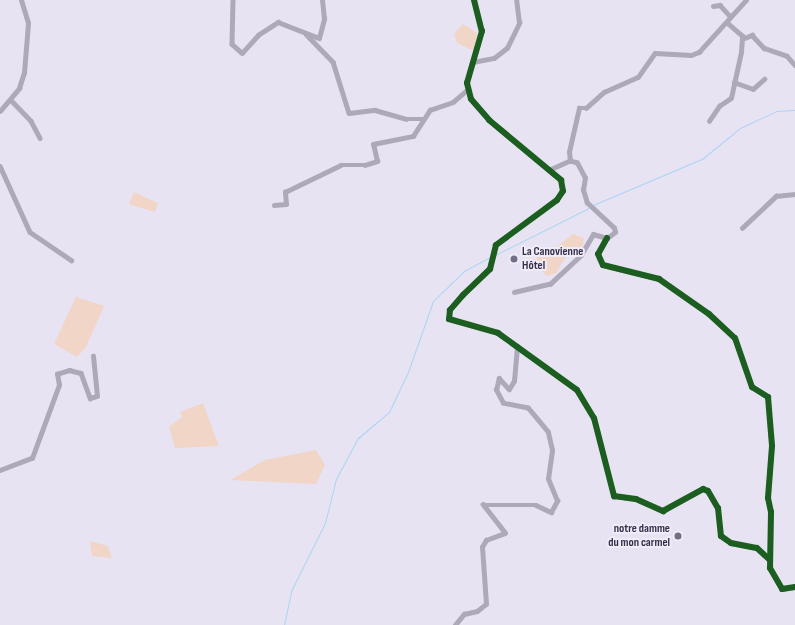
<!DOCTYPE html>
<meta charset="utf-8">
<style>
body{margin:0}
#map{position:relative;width:795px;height:625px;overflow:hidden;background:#e8e3f2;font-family:"Sofia Sans Condensed",sans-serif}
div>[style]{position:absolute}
.green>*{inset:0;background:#f1d5c7}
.stream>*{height:1px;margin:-0.5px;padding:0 0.5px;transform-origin:0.5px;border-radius:0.5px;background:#a9d4f7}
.minor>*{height:4.5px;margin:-2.25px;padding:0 2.25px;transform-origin:2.25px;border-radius:2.25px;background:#aea9b8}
.cycleway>*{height:6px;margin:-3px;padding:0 3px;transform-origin:3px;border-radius:3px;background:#1b5e20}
.dots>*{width:11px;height:11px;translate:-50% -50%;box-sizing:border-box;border:2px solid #f0ecfa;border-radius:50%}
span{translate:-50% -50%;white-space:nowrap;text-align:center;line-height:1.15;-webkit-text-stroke:4px #f0ecfa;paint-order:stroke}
.poi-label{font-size:12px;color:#372f48;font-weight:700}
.left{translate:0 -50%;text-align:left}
.right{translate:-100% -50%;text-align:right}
</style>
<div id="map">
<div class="green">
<i style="clip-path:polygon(463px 24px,477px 33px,474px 51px,457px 43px,454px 34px)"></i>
<i style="clip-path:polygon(134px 192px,158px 203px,155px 212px,129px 204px)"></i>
<i style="clip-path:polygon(573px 234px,584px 238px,583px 245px,577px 252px,567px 255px,556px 273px,547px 276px,530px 261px,551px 251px)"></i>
<i style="clip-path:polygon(76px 297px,104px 306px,86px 347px,77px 357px,54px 344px)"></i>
<i style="clip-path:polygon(203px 403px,219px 446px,175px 448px,169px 427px,182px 417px,180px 412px)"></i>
<i style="clip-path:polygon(316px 450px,325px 465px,316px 484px,230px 480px,265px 460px)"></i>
<i style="clip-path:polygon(90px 541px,108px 546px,112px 558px,92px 556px)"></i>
</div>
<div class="stream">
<i style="left:593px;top:205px;width:118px;rotate:-22.9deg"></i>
<i style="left:702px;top:159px;width:49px;rotate:-39.2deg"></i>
<i style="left:740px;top:128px;width:40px;rotate:-25deg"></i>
<i style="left:776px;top:111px;width:19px;rotate:-3deg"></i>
<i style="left:495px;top:255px;width:105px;rotate:-26.6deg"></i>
<i style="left:284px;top:625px;width:35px;rotate:-78deg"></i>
<i style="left:291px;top:591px;width:76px;rotate:-63.4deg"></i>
<i style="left:325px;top:523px;width:45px;rotate:-76deg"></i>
<i style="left:336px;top:479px;width:47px;rotate:-61.8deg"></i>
<i style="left:358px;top:438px;width:40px;rotate:-40deg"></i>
<i style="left:389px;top:412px;width:44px;rotate:-64.6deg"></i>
<i style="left:408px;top:372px;width:75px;rotate:-70.6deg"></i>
<i style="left:433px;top:301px;width:43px;rotate:-44.1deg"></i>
<i style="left:464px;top:271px;width:30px;rotate:-28deg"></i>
</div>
<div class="minor">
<i style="left:233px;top:0;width:44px;rotate:91.3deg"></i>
<i style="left:232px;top:44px;width:13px;rotate:42deg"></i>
<i style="left:242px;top:53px;width:24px;rotate:-48deg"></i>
<i style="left:258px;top:35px;width:24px;rotate:-33deg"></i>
<i style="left:278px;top:22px;width:44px;rotate:21.3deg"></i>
<i style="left:319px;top:38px;width:20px;rotate:-75deg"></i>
<i style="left:324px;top:19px;width:19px;rotate:-96deg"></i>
<i style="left:474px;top:0;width:32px;rotate:76deg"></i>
<i style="left:482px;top:31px;width:54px;rotate:106.1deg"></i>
<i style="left:467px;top:83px;width:16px;rotate:76deg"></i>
<i style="left:471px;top:99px;width:28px;rotate:49deg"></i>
<i style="left:489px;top:120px;width:94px;rotate:39.8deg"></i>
<i style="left:561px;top:180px;width:11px;rotate:80deg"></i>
<i style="left:563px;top:191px;width:11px;rotate:124deg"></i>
<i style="left:557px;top:200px;width:76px;rotate:143.6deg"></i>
<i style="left:496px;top:245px;width:25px;rotate:104deg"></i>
<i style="left:490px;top:269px;width:37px;rotate:136deg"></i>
<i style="left:463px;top:295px;width:20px;rotate:131deg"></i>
<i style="left:450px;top:310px;width:9px;rotate:96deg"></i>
<i style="left:449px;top:319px;width:51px;rotate:15.9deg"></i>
<i style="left:498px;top:333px;width:97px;rotate:35.8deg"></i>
<i style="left:577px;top:390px;width:33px;rotate:59deg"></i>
<i style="left:594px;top:418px;width:81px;rotate:75.6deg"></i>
<i style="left:614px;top:496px;width:22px;rotate:8deg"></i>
<i style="left:636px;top:499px;width:30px;rotate:24deg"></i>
<i style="left:663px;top:511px;width:46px;rotate:-28.8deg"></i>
<i style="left:703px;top:489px;width:5px;rotate:22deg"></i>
<i style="left:708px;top:491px;width:20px;rotate:60deg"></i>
<i style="left:718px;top:508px;width:28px;rotate:84deg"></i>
<i style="left:721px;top:536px;width:12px;rotate:35deg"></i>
<i style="left:731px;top:543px;width:26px;rotate:11deg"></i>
<i style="left:757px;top:548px;width:16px;rotate:43deg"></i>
<i style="left:713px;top:6px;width:7px;rotate:-8deg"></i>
<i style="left:720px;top:5px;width:15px;rotate:48deg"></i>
<i style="left:306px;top:34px;width:39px;rotate:46deg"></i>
<i style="left:333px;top:62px;width:53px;rotate:72.6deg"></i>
<i style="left:349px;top:113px;width:26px;rotate:-7deg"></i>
<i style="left:375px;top:110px;width:32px;rotate:16deg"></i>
<i style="left:406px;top:119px;width:17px"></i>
<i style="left:742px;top:39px;width:11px;rotate:-22deg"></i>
<i style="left:752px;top:35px;width:18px;rotate:47deg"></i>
<i style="left:764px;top:48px;width:24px;rotate:19deg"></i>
<i style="left:787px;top:56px;width:12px;rotate:48deg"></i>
<i style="left:473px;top:62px;width:21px;rotate:-11deg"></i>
<i style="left:494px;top:58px;width:16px;rotate:-38deg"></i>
<i style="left:507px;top:48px;width:28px;rotate:-64deg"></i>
<i style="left:519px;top:23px;width:23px;rotate:-97deg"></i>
<i style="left:734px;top:82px;width:20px;rotate:20deg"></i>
<i style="left:753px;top:89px;width:15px;rotate:-42deg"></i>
<i style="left:11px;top:100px;width:29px;rotate:46deg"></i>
<i style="left:31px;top:121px;width:19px;rotate:62deg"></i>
<i style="left:0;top:111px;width:30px;rotate:-50deg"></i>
<i style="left:19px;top:88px;width:16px;rotate:-72deg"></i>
<i style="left:24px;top:73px;width:50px;rotate:-85.4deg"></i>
<i style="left:28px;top:23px;width:24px;rotate:-107deg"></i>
<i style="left:709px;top:121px;width:18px;rotate:-56deg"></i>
<i style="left:719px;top:106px;width:14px;rotate:-34deg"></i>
<i style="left:731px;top:98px;width:47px;rotate:-77.7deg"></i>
<i style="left:741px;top:52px;width:16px;rotate:-86deg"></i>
<i style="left:742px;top:36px;width:20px;rotate:-139deg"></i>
<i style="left:570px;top:161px;width:9px;rotate:-96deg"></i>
<i style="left:569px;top:152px;width:45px;rotate:-77.2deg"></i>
<i style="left:579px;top:108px;width:7px"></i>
<i style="left:586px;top:108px;width:24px;rotate:-42deg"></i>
<i style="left:604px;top:92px;width:37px;rotate:-24deg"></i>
<i style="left:638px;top:77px;width:29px;rotate:-55deg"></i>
<i style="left:655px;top:53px;width:36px;rotate:3deg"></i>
<i style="left:691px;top:55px;width:9px;rotate:-21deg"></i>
<i style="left:699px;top:52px;width:70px;rotate:-47.9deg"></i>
<i style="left:0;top:166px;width:72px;rotate:65.6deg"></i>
<i style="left:30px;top:232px;width:50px;rotate:34.3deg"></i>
<i style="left:274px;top:205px;width:12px;rotate:-5deg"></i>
<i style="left:286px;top:204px;width:12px;rotate:-95deg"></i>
<i style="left:285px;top:192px;width:62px;rotate:-25.7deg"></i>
<i style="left:341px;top:165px;width:24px"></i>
<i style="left:365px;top:165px;width:13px;rotate:-18deg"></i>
<i style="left:377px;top:161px;width:17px;rotate:-103deg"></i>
<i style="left:373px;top:144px;width:41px;rotate:-11.3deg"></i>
<i style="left:413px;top:136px;width:31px;rotate:-57deg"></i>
<i style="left:430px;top:110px;width:24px;rotate:-19deg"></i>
<i style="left:453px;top:102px;width:18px;rotate:-41deg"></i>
<i style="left:742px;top:228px;width:47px;rotate:-43.3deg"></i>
<i style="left:776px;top:196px;width:19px;rotate:-6deg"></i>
<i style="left:607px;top:238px;width:18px;rotate:119deg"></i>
<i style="left:598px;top:254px;width:12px;rotate:66deg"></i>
<i style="left:603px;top:265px;width:58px;rotate:14deg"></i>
<i style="left:659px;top:279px;width:61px;rotate:35deg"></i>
<i style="left:709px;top:314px;width:35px;rotate:43deg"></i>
<i style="left:735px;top:338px;width:52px;rotate:70.9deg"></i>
<i style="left:752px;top:387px;width:19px;rotate:32deg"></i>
<i style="left:768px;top:397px;width:49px;rotate:85.3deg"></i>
<i style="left:772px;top:446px;width:52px;rotate:94.4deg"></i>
<i style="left:768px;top:498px;width:14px;rotate:78deg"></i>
<i style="left:771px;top:512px;width:56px;rotate:91deg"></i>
<i style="left:770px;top:568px;width:24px;rotate:60deg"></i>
<i style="left:782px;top:589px;width:13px;rotate:-9deg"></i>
<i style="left:514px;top:292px;width:37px;rotate:-13deg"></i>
<i style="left:550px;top:284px;width:42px;rotate:-43.1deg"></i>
<i style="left:581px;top:255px;width:24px;rotate:-60deg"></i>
<i style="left:593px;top:234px;width:15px;rotate:16deg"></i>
<i style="left:607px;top:238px;width:10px;rotate:-37deg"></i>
<i style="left:615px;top:232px;width:4px;rotate:-104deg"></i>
<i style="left:614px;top:228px;width:37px;rotate:-137deg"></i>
<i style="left:587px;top:203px;width:14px;rotate:-107deg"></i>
<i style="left:583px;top:190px;width:12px;rotate:-81deg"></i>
<i style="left:585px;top:178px;width:17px;rotate:-118deg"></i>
<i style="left:577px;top:163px;width:7px;rotate:-164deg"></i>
<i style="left:570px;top:161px;width:22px;rotate:156deg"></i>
<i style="left:0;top:470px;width:34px;rotate:-21deg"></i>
<i style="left:32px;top:458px;width:78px;rotate:-69.7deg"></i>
<i style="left:59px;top:385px;width:11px;rotate:-100deg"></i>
<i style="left:57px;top:374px;width:13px;rotate:-18deg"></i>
<i style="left:69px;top:370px;width:12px;rotate:14deg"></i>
<i style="left:81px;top:373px;width:27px;rotate:70deg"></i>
<i style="left:90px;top:398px;width:7px;rotate:-16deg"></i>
<i style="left:97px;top:396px;width:40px;rotate:-95.7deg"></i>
<i style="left:455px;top:625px;width:14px;rotate:-51deg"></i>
<i style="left:464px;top:614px;width:13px;rotate:-13deg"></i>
<i style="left:477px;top:611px;width:11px;rotate:-38deg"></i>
<i style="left:486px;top:604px;width:57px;rotate:-94deg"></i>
<i style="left:482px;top:547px;width:8px;rotate:-60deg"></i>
<i style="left:486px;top:540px;width:20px;rotate:-20deg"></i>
<i style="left:505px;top:533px;width:36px;rotate:-128deg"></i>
<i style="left:483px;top:505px;width:53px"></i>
<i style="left:536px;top:505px;width:17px;rotate:25deg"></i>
<i style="left:551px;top:512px;width:13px;rotate:-61deg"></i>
<i style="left:557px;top:501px;width:24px;rotate:-112deg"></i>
<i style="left:548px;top:479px;width:29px;rotate:-82deg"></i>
<i style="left:552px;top:450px;width:18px;rotate:-103deg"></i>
<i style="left:548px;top:432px;width:31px;rotate:-130deg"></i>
<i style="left:528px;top:408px;width:25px;rotate:-169deg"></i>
<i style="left:503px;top:403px;width:15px;rotate:-118deg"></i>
<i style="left:496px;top:390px;width:12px;rotate:-76deg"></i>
<i style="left:499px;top:378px;width:15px;rotate:48deg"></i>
<i style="left:509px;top:389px;width:9px;rotate:-58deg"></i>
<i style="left:514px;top:381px;width:35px;rotate:-85deg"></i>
</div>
<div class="cycleway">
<i style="left:474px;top:0;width:32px;rotate:76deg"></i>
<i style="left:482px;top:31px;width:54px;rotate:106.1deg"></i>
<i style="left:467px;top:83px;width:16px;rotate:76deg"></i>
<i style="left:471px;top:99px;width:28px;rotate:49deg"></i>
<i style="left:489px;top:120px;width:94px;rotate:39.8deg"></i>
<i style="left:561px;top:180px;width:11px;rotate:80deg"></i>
<i style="left:563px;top:191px;width:11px;rotate:124deg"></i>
<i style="left:557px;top:200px;width:76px;rotate:143.6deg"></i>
<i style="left:496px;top:245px;width:25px;rotate:104deg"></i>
<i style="left:490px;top:269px;width:37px;rotate:136deg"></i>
<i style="left:463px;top:295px;width:20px;rotate:131deg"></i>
<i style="left:450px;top:310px;width:9px;rotate:96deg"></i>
<i style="left:449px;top:319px;width:51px;rotate:15.9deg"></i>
<i style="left:498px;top:333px;width:97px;rotate:35.8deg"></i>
<i style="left:577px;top:390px;width:33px;rotate:59deg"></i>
<i style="left:594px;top:418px;width:81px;rotate:75.6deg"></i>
<i style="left:614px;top:496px;width:22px;rotate:8deg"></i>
<i style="left:636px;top:499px;width:30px;rotate:24deg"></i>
<i style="left:663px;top:511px;width:46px;rotate:-28.8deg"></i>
<i style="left:703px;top:489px;width:5px;rotate:22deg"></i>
<i style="left:708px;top:491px;width:20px;rotate:60deg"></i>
<i style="left:718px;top:508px;width:28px;rotate:84deg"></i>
<i style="left:721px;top:536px;width:12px;rotate:35deg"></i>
<i style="left:731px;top:543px;width:26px;rotate:11deg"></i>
<i style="left:757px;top:548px;width:16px;rotate:43deg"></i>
<i style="left:607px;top:238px;width:18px;rotate:119deg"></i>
<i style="left:598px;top:254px;width:12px;rotate:66deg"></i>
<i style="left:603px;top:265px;width:58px;rotate:14deg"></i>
<i style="left:659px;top:279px;width:61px;rotate:35deg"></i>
<i style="left:709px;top:314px;width:35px;rotate:43deg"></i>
<i style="left:735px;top:338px;width:52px;rotate:70.9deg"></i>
<i style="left:752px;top:387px;width:19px;rotate:32deg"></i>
<i style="left:768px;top:397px;width:49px;rotate:85.3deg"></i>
<i style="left:772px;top:446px;width:52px;rotate:94.4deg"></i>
<i style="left:768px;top:498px;width:14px;rotate:78deg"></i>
<i style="left:771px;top:512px;width:56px;rotate:91deg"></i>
<i style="left:770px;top:568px;width:24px;rotate:60deg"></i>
<i style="left:782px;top:589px;width:13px;rotate:-9deg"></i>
</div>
<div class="dots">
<i style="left:514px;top:259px;background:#756e84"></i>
<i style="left:678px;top:536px;background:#756e84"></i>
</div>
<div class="poi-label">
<span class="left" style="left:522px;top:259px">La Canovienne<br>Hôtel</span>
<span class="right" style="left:670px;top:536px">notre damme<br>du mon carmel</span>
</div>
</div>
